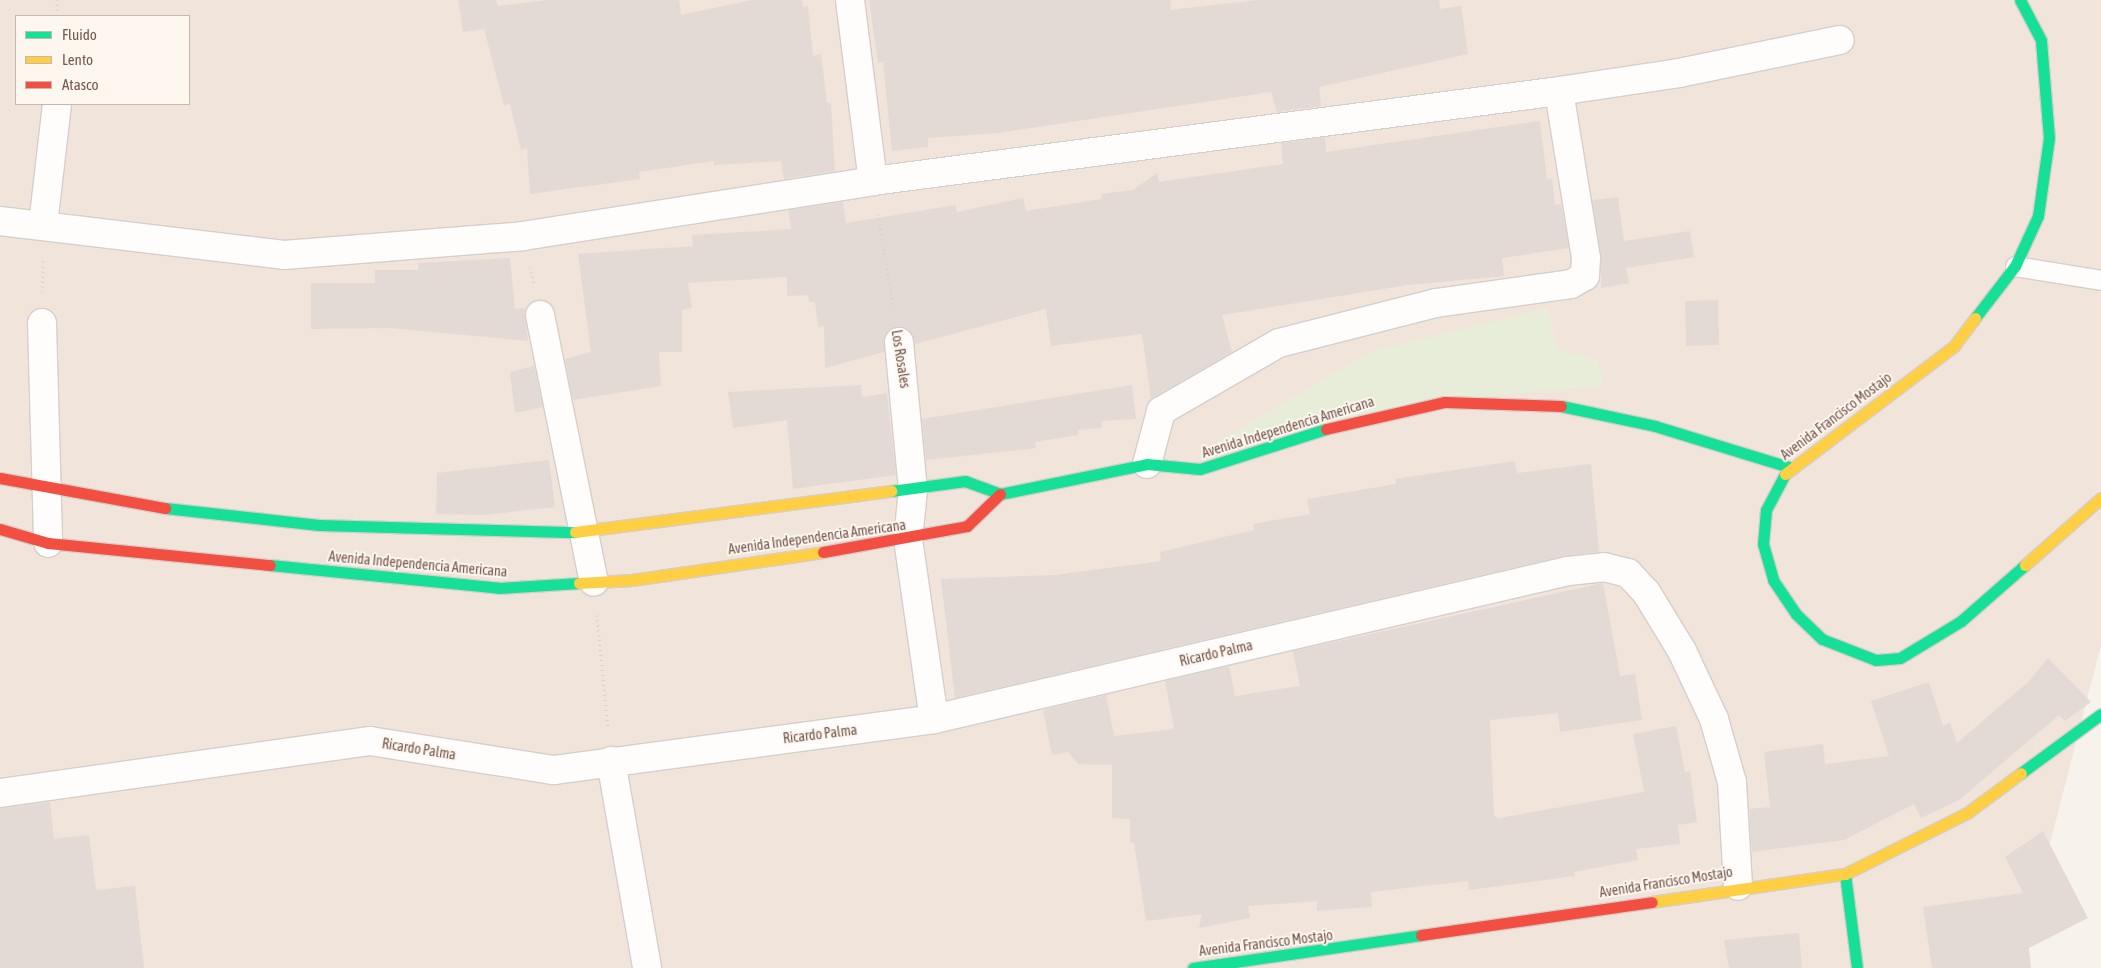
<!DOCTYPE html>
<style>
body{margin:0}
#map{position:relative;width:2101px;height:968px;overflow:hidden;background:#f8f2ed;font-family:"Asap Condensed",sans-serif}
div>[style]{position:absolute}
.residential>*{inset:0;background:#f0e4db}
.green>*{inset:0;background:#e7edd9}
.building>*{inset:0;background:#e4dad5}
.path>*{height:3px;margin-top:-1.5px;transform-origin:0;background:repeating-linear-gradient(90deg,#dad1cf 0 1px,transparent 0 5px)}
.roads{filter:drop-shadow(1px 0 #d6ceca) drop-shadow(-1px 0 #d6ceca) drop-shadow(0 1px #d6ceca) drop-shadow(0 -1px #d6ceca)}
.lane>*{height:19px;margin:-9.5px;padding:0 9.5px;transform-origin:9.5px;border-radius:9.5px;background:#fefdfc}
.street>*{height:28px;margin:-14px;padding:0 14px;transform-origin:14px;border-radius:14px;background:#fefdfc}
.fast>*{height:11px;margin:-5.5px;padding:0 5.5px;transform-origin:5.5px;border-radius:5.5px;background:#16e098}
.slow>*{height:11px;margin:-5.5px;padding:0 5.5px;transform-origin:5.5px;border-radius:5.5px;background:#ffcf43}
.jam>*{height:11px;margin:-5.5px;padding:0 5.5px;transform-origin:5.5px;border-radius:5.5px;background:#f24e42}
span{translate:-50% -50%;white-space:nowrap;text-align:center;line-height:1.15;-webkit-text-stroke:4px #fef7f0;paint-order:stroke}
.street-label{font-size:14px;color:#75574d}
.legend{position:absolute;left:15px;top:15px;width:175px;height:90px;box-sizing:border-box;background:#fef7f0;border:1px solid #c7b7af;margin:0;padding:6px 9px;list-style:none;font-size:15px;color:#75574d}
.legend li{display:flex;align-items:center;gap:10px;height:25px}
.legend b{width:25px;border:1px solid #c7b7af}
</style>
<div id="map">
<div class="residential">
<i style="clip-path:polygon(evenodd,0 0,2101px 0,2101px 645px,2018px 968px,0 968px,0 0,16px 16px,189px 16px,189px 104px,16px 104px,16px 16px)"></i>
</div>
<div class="green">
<i style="clip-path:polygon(1547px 308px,1558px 350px,1598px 360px,1604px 386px,1451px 399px,1219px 448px,1217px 442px,1372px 351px)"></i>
</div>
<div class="building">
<i style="clip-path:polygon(458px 0,496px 0,498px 6px,548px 0,679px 0,681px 15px,752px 0,802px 0,803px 7px,808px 6px,813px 56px,821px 54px,827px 103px,831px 103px,835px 171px,784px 179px,781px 161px,714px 165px,714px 161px,639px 172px,640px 179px,530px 194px,527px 148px,521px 150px,510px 104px,504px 105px,484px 29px,463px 32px)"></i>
<i style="clip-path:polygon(869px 0,1171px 0,1170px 10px,1257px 0,1439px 0,1440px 9px,1461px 6px,1468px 54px,1319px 87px,1321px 106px,1277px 112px,1271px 92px,997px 133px,928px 138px,928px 147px,892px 151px,883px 62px,878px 63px)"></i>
<i style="clip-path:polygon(1540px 121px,1547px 179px,1552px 178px,1555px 205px,1561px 204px,1569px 248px,1502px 258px,1504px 276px,1408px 285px,1222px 315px,1232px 352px,1151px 399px,1142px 334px,1051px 346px,1046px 309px,915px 344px,911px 333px,897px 327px,885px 335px,884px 352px,825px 368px,824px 326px,818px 327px,815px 302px,809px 302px,808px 295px,787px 296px,787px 277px,688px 283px,692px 308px,682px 310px,682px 352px,659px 352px,661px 386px,573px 400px,565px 359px,591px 352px,578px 254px,693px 246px,692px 235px,791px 229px,788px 210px,843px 202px,846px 223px,956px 205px,957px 212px,1023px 198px,1026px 211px,1102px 199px,1101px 194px,1133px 190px,1157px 173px,1159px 182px,1283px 164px,1281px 143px,1325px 137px,1326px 152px)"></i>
<i style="clip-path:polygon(1618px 197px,1624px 241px,1690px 231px,1694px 257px,1626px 268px,1629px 283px,1601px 288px,1601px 256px,1592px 200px)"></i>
<i style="clip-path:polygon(510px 258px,515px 309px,524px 308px,528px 341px,390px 328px,311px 329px,311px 283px,375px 283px,375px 270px,418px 270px,418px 263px)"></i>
<i style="clip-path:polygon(1718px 300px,1719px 345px,1686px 346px,1685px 301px)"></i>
<i style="clip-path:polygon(534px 366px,543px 407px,515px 413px,510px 372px)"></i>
<i style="clip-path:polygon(861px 385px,862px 397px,887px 393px,896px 475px,793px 489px,787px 420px,733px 428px,728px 392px)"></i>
<i style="clip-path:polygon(1132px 385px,1136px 419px,1101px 421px,1102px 428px,1078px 430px,1078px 435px,1035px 442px,1036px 448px,926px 460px,922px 419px)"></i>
<i style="clip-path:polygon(549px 460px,555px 507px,485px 515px,436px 514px,437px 473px)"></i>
<i style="clip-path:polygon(1515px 461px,1517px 473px,1591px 464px,1599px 552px,1564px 556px,955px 698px,941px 579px,1055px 575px,1161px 561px,1160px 552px,1254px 530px,1253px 524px,1310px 514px,1307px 499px,1396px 484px,1395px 479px)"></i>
<i style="clip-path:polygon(1603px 583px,1620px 676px,1635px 674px,1642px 720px,1560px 732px,1558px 713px,1490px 720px,1494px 816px,1500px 818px,1644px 792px,1633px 734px,1676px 726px,1685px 772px,1690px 771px,1697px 822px,1678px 825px,1680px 844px,1636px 849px,1638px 860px,1574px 872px,1575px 876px,1469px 890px,1468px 881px,1371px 892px,1372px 907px,1317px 911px,1317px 901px,1248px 906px,1250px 918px,1199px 928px,1202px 914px,1146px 921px,1134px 843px,1130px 843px,1130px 819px,1112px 818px,1112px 765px,1078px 764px,1068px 752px,1052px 755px,1043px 710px,1106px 695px,1114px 736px,1174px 729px,1165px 681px,1229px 666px,1235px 696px,1300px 686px,1293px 651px)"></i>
<i style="clip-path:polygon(2048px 658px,2091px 702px,2065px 721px,2059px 715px,1959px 800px,1921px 818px,1914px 804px,1844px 840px,1752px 852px,1749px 809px,1770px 807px,1764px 752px,1823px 744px,1825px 764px,1889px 756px,1871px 701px,1929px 682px,1943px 726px,1950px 723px,1957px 743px,2028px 682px)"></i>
<i style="clip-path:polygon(50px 802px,54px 839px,89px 835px,96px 890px,135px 886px,144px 968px,0 968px,0 808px)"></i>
<i style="clip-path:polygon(2043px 831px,2088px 918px,2029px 948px,2031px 968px,1932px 968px,1923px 907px,2023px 893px,2005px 857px)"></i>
<i style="clip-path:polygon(1799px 933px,1802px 968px,1729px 968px,1724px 940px)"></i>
</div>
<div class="path">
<i style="left:57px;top:0;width:16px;rotate:90deg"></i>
<i style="left:878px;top:214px;width:99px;rotate:80.7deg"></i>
<i style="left:530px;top:267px;width:18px;rotate:77deg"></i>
<i style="left:42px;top:292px;width:33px;rotate:-88deg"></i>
<i style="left:597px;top:615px;width:115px;rotate:84.5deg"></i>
</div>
<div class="roads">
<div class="lane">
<i style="left:2015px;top:266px;width:87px;rotate:9.2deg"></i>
</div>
<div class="street">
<i style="left:850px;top:0;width:182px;rotate:82.8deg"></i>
<i style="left:0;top:221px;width:286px;rotate:6.8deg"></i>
<i style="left:284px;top:255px;width:240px;rotate:-4.5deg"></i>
<i style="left:523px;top:236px;width:354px;rotate:-8.9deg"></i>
<i style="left:873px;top:181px;width:692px;rotate:-7.47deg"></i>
<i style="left:1559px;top:91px;width:121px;rotate:-8.5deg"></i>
<i style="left:1679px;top:73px;width:164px;rotate:-11.6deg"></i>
<i style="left:43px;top:225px;width:122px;rotate:-83.4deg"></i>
<i style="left:540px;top:315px;width:272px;rotate:78.6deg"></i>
<i style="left:42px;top:323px;width:220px;rotate:88.4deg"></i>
<i style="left:899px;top:342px;width:149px;rotate:84.6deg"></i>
<i style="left:913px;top:490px;width:49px;rotate:95.8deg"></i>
<i style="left:908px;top:539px;width:182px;rotate:81.8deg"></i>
<i style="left:1147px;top:464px;width:55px;rotate:-75.2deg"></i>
<i style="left:1161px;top:411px;width:136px;rotate:-30deg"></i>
<i style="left:1279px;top:343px;width:162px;rotate:-14.3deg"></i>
<i style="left:1436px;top:303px;width:136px;rotate:-8deg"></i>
<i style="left:1571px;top:284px;width:16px;rotate:-30deg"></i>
<i style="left:1585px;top:276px;width:18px;rotate:-87deg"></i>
<i style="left:1586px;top:258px;width:169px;rotate:-99.2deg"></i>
<i style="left:611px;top:761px;width:210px;rotate:80.1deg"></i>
<i style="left:0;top:793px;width:374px;rotate:-8deg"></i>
<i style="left:370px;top:741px;width:186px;rotate:9deg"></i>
<i style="left:554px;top:770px;width:383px;rotate:-7.6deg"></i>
<i style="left:934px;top:719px;width:651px;rotate:-13.14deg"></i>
<i style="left:1568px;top:571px;width:36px;rotate:-6deg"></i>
<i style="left:1604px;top:567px;width:25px;rotate:14deg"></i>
<i style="left:1628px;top:573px;width:26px;rotate:47deg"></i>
<i style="left:1646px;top:592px;width:69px;rotate:58.6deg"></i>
<i style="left:1682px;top:651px;width:75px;rotate:64.8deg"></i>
<i style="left:1714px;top:719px;width:66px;rotate:74.1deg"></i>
<i style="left:1732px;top:782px;width:104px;rotate:86.7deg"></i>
</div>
<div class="fast">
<i style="left:1975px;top:318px;width:66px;rotate:-52.4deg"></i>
<i style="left:2015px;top:266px;width:55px;rotate:-65.3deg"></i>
<i style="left:2038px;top:216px;width:79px;rotate:-82deg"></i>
<i style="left:2049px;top:138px;width:98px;rotate:-94.7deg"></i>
<i style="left:2041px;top:40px;width:45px;rotate:-117.7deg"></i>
<i style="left:1561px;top:406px;width:96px;rotate:12deg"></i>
<i style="left:1655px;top:426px;width:140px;rotate:17deg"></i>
<i style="left:1785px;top:474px;width:41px;rotate:117.8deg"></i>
<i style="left:1766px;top:510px;width:34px;rotate:95deg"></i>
<i style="left:1763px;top:544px;width:37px;rotate:74deg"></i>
<i style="left:1773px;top:580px;width:41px;rotate:55.9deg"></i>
<i style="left:1796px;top:614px;width:36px;rotate:44deg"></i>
<i style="left:1822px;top:639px;width:58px;rotate:21.3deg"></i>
<i style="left:1876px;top:660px;width:24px;rotate:-5deg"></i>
<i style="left:1900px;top:658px;width:71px;rotate:-31.2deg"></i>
<i style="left:1961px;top:621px;width:85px;rotate:-41.2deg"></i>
<i style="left:891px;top:491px;width:75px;rotate:-7.7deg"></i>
<i style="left:965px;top:481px;width:37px;rotate:20deg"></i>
<i style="left:1000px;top:494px;width:150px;rotate:-11.5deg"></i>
<i style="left:1147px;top:464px;width:53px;rotate:5.4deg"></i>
<i style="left:1200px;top:469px;width:132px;rotate:-17.6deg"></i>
<i style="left:165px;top:508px;width:155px;rotate:6.3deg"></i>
<i style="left:319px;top:525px;width:256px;rotate:1.6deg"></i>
<i style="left:270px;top:565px;width:230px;rotate:5.7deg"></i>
<i style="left:499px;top:588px;width:80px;rotate:-3.6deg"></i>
<i style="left:2021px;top:773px;width:99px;rotate:-36.4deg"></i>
<i style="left:1845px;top:874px;width:95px;rotate:82.7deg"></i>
<i style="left:1193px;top:968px;width:230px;rotate:-8.2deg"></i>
</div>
<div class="slow">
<i style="left:1785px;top:474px;width:212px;rotate:-37.1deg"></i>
<i style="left:1954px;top:346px;width:35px;rotate:-53deg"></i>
<i style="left:575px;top:532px;width:319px;rotate:-7.4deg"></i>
<i style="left:2025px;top:565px;width:101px;rotate:-41.4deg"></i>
<i style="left:579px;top:583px;width:53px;rotate:-3.2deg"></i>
<i style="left:632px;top:580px;width:193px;rotate:-8.3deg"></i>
<i style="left:1652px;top:902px;width:195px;rotate:-8.3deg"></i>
<i style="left:1845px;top:874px;width:136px;rotate:-26.6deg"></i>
<i style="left:1967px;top:813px;width:67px;rotate:-36.5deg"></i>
</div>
<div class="jam">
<i style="left:1326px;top:429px;width:122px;rotate:-12.8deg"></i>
<i style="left:1445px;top:402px;width:116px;rotate:2deg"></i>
<i style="left:0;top:478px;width:168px;rotate:10.3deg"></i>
<i style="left:0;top:529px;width:50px;rotate:16.3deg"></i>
<i style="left:48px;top:543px;width:223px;rotate:5.7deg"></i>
<i style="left:823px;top:552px;width:146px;rotate:-10.2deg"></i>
<i style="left:967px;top:526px;width:46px;rotate:-44.1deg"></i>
<i style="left:1421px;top:935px;width:233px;rotate:-8.1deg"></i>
</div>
</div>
<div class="street-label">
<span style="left:901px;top:359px;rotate:81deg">Los Rosales</span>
<span style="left:1836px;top:416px;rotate:-37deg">Avenida Francisco Mostajo</span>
<span style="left:1288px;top:427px;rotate:-17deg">Avenida Independencia Americana</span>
<span style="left:817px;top:537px;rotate:-8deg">Avenida Independencia Americana</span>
<span style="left:418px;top:564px;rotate:5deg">Avenida Independencia Americana</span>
<span style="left:1216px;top:653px;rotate:-13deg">Ricardo Palma</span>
<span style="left:820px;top:734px;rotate:-7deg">Ricardo Palma</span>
<span style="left:419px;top:749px;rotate:9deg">Ricardo Palma</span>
<span style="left:1666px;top:882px;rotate:-9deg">Avenida Francisco Mostajo</span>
<span style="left:1266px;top:943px;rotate:-7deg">Avenida Francisco Mostajo</span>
</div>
<ul class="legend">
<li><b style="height:6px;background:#16e098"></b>Fluido</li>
<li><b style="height:6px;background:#ffcf43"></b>Lento</li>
<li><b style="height:6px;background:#f24e42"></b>Atasco</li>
</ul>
</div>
